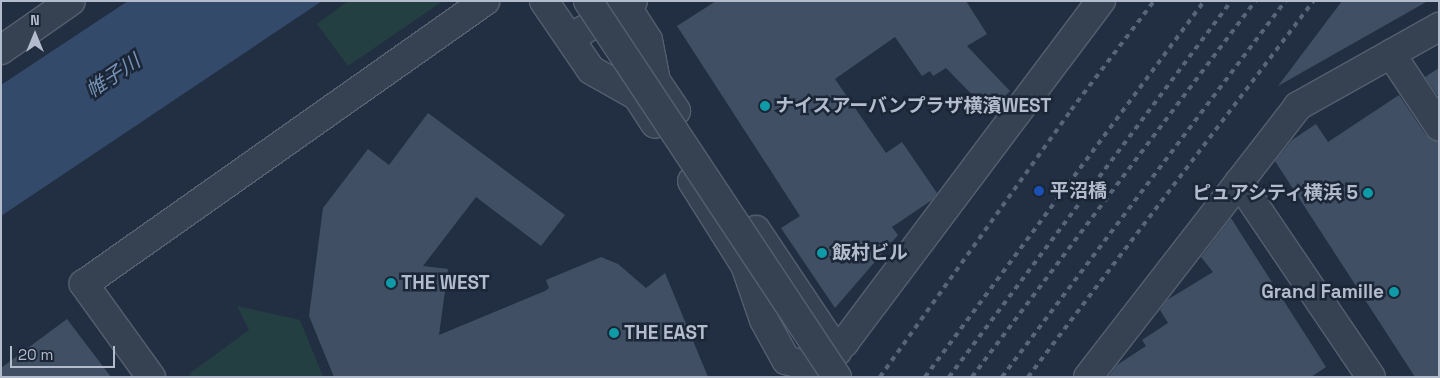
<!DOCTYPE html>
<meta charset="utf-8">
<style>
body{margin:0}
#map{position:relative;width:1440px;height:378px;overflow:hidden;background:#222f42;font-family:"Space Grotesk","Noto Sans JP",sans-serif}
div>[style]{position:absolute}
.green>*{inset:0;background:#243f42}
.water>*{inset:0;background:#344a6a}
.building>*{inset:0;background:#404f64}
.roads{filter:drop-shadow(1px 0 #545f6f) drop-shadow(-1px 0 #545f6f) drop-shadow(0 1px #545f6f) drop-shadow(0 -1px #545f6f)}
.minor>*{height:28px;margin:-14px;padding:0 14px;transform-origin:14px;border-radius:14px;background:#364151}
.tertiary>*{height:28px;margin:-14px;padding:0 14px;transform-origin:14px;border-radius:14px;background:#364151}
.rail>*{height:4px;margin-top:-2px;transform-origin:0;background:repeating-linear-gradient(90deg,#586579 0 5px,transparent 0 10px)}
.bridges{filter:drop-shadow(1px 0 #545f6f) drop-shadow(-1px 0 #545f6f) drop-shadow(0 1px #545f6f) drop-shadow(0 -1px #545f6f)}
.tertiary-bridge>*{height:28px;margin:-14px;padding:0 14px;transform-origin:14px;border-radius:14px;background:#364151}
.dots>*{width:14px;height:14px;translate:-50% -50%;box-sizing:border-box;border:2px solid #1b2636;border-radius:50%}
span{translate:-50% -50%;white-space:nowrap;text-align:center;line-height:1.15;-webkit-text-stroke:5px #1b2636;paint-order:stroke}
.poi-label{font-size:19px;color:#b3bccc;font-weight:700}
.left{translate:0 -50%;text-align:left}
.right{translate:-100% -50%;text-align:right}
.water-label{font-size:20px;color:#7792b6;font-style:italic}
.frame{position:absolute;inset:0;border:2px solid #b3bccc;pointer-events:none}
.north{position:absolute;left:10px;top:10px;width:50px;height:50px;-webkit-text-stroke:4px #1b2636;paint-order:stroke;rotate:0deg;font-size:14px;font-weight:700;line-height:20px;text-align:center;color:#b3bccc}
.north::after{content:'';display:block;margin:auto;width:18px;height:22px;background:#b3bccc;clip-path:polygon(50% 0,100% 100%,50% 72%,0 100%)}
.scale{position:absolute;left:10px;top:346px;width:105px;height:22px;box-sizing:border-box;border:2px solid #b3bccc;border-top:0;padding-left:6px;font-size:15px;line-height:18px;white-space:nowrap;color:#b3bccc;-webkit-text-stroke:4px #1b2636;paint-order:stroke}
</style>
<div id="map">
<div class="green">
<i style="clip-path:polygon(348px 1px,443px 1px,348px 66px,317px 24px)"></i>
<i style="clip-path:polygon(237px 306px,300px 320px,323px 377px,191px 377px,189px 374px,249px 330px)"></i>
</div>
<div class="water">
<i style="clip-path:polygon(128px 1px,322px 1px,1px 216px,1px 85px)"></i>
</div>
<div class="building">
<i style="clip-path:polygon(716px 1px,966px 1px,987px 34px,967px 46px,1010px 91px,989px 112px,946px 68px,933px 76px,930px 71px,922px 76px,895px 37px,835px 79px,886px 153px,902px 142px,937px 193px,932px 200px,892px 227px,898px 235px,835px 308px,781px 228px,800px 216px,677px 26px)"></i>
<i style="clip-path:polygon(1342px 1px,1428px 1px,1278px 86px)"></i>
<i style="clip-path:polygon(1439px 68px,1439px 97px,1425px 77px)"></i>
<i style="clip-path:polygon(1399px 95px,1426px 135px,1439px 141px,1439px 377px,1415px 377px,1275px 161px,1292px 140px,1316px 124px,1328px 142px)"></i>
<i style="clip-path:polygon(428px 113px,565px 215px,541px 246px,476px 197px,423px 266px,448px 269px,439px 335px,545px 291px,549px 288px,546px 280px,601px 257px,618px 264px,646px 288px,665px 273px,708px 377px,334px 377px,309px 316px,323px 208px,368px 149px,389px 165px)"></i>
<i style="clip-path:polygon(1231px 218px,1326px 367px,1311px 377px,1108px 377px,1117px 365px,1146px 346px,1142px 340px,1168px 323px,1160px 310px,1167px 300px,1213px 272px,1201px 257px)"></i>
<i style="clip-path:polygon(67px 319px,111px 377px,1px 377px,1px 368px)"></i>
</div>
<div class="roads">
<div class="minor">
<i style="left:544px;top:1px;width:83px;rotate:55.7deg"></i>
<i style="left:591px;top:70px;width:53px;rotate:29.5deg"></i>
<i style="left:637px;top:96px;width:33px;rotate:57deg"></i>
<i style="left:623px;top:1px;width:46px;rotate:57.3deg"></i>
<i style="left:648px;top:40px;width:42px;rotate:79deg"></i>
<i style="left:656px;top:81px;width:36px;rotate:56deg"></i>
<i style="left:1px;top:50px;width:85px;rotate:-35deg"></i>
<i style="left:1391px;top:54px;width:87px;rotate:56.3deg"></i>
<i style="left:692px;top:181px;width:99px;rotate:57.8deg"></i>
<i style="left:745px;top:265px;width:58px;rotate:70.9deg"></i>
<i style="left:764px;top:320px;width:46px;rotate:61.2deg"></i>
<i style="left:786px;top:360px;width:25px;rotate:16deg"></i>
<i style="left:810px;top:367px;width:42px;rotate:-35.2deg"></i>
<i style="left:844px;top:343px;width:428px;rotate:-53.1deg"></i>
<i style="left:756px;top:230px;width:146px;rotate:56.2deg"></i>
<i style="left:151px;top:377px;width:115px;rotate:-125.8deg"></i>
<i style="left:84px;top:284px;width:491px;rotate:-35.2deg"></i>
<i style="left:1088px;top:377px;width:343px;rotate:-52.2deg"></i>
<i style="left:1298px;top:106px;width:162px;rotate:-29.3deg"></i>
</div>
<div class="tertiary">
<i style="left:570px;top:38px;width:73px;rotate:-30.4deg"></i>
<i style="left:1239px;top:182px;width:235px;rotate:55.9deg"></i>
</div>
</div>
<div class="rail">
<i style="left:880px;top:377px;width:328px;rotate:-54.4deg"></i>
<i style="left:1071px;top:110px;width:137px;rotate:-52.7deg"></i>
<i style="left:925px;top:377px;width:468px;rotate:-53.4deg"></i>
<i style="left:949px;top:377px;width:470px;rotate:-53.1deg"></i>
<i style="left:972px;top:377px;width:471px;rotate:-53deg"></i>
<i style="left:1002px;top:377px;width:471px;rotate:-53deg"></i>
<i style="left:1028px;top:377px;width:472px;rotate:-52.8deg"></i>
</div>
<div class="bridges">
<div class="tertiary-bridge">
<i style="left:588px;top:1px;width:451px;rotate:56.5deg"></i>
</div>
</div>
<div class="dots">
<i style="left:765px;top:106px;background:#0f9aa8"></i>
<i style="left:1039px;top:191px;background:#1a4fb4"></i>
<i style="left:1368px;top:193px;background:#0f9aa8"></i>
<i style="left:822px;top:253px;background:#0f9aa8"></i>
<i style="left:391px;top:283px;background:#0f9aa8"></i>
<i style="left:1394px;top:292px;background:#0f9aa8"></i>
<i style="left:614px;top:333px;background:#0f9aa8"></i>
</div>
<div class="poi-label">
<span class="left" style="left:775px;top:106px">ナイスアーバンプラザ横濱WEST</span>
<span class="left" style="left:1050px;top:191px">平沼橋</span>
<span class="right" style="left:1358px;top:193px">ピュアシティ横浜 5</span>
<span class="left" style="left:832px;top:253px">飯村ビル</span>
<span class="left" style="left:401px;top:283px">THE WEST</span>
<span class="right" style="left:1384px;top:292px">Grand Famille</span>
<span class="left" style="left:624px;top:333px">THE EAST</span>
</div>
<div class="water-label">
<span style="left:113px;top:76px;rotate:-34deg">帷子川</span>
</div>
<div class="frame"></div>
<div class="north">N</div>
<div class="scale">20 m</div>
</div>
